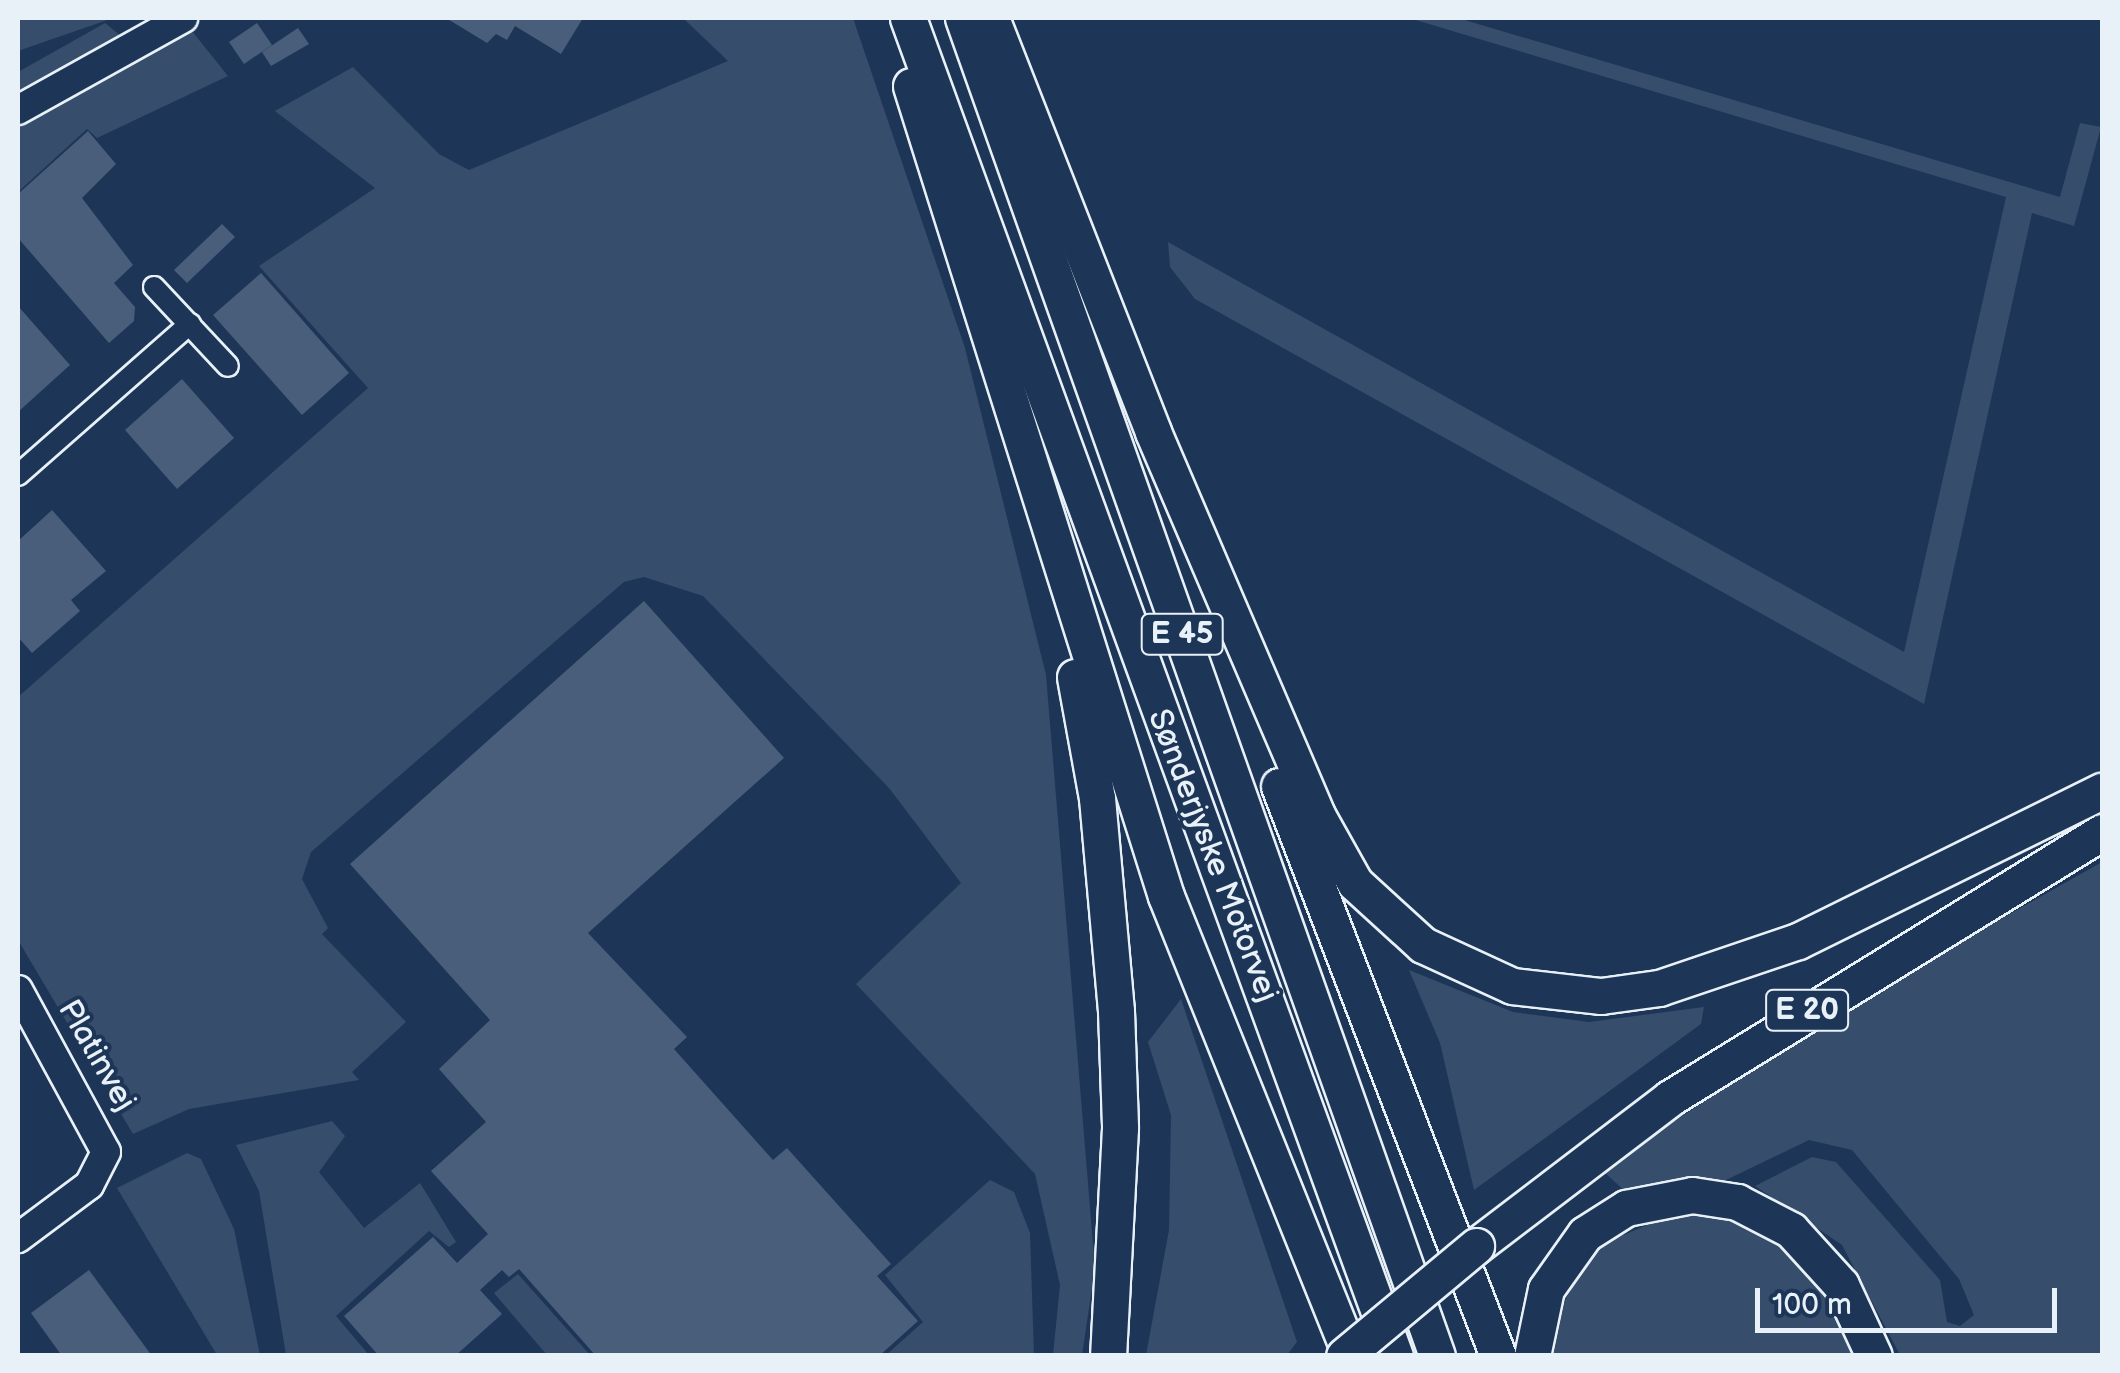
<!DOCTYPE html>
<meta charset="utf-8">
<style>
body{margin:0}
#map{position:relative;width:2120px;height:1373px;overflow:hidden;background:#1d3557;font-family:"Balsamiq Sans",sans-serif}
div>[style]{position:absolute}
.green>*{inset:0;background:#374d6c}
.building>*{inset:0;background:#495e7a}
.roads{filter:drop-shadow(2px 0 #e8f1f8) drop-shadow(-2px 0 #e8f1f8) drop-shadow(0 2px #e8f1f8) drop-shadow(0 -2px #e8f1f8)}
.street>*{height:20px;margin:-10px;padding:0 10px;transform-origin:10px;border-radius:10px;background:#1d3557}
.secondary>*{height:28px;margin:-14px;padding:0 14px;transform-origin:14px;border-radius:14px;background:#1d3557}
.highway>*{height:35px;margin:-17.5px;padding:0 17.5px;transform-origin:17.5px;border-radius:17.5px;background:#1d3557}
.bridges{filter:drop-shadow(2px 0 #e8f1f8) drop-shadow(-2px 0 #e8f1f8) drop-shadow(0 2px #e8f1f8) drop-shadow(0 -2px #e8f1f8)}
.highway-bridge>*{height:35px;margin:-17.5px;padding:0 17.5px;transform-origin:17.5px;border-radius:17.5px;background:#1d3557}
span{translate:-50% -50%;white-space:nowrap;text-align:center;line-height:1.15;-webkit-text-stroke:8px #1d3557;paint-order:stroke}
.shield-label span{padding:2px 8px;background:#1d3557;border:2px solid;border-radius:8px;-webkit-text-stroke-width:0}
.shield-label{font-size:30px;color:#e8f1f8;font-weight:700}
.street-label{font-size:32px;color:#e8f1f8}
.frame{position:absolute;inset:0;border:20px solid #e8f1f8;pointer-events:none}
.scale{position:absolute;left:1755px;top:1288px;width:302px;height:45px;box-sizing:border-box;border:5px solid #e8f1f8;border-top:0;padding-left:12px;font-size:30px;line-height:35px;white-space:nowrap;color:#e8f1f8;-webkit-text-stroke:8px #1d3557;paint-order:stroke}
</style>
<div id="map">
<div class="green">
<i style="clip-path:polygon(18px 18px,113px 18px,18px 51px)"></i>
<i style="clip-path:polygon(683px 18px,853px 18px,965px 348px,1046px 675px,1095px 1268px,1082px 1355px,1053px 1355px,1060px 1285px,1035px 1174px,856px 984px,961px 883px,889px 788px,703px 596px,644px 577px,624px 582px,311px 852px,302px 879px,328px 928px,322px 934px,406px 1022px,352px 1072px,359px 1080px,189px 1109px,133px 1134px,18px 940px,18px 697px,368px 388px,259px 266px,375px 188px,275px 111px,353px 67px,439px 154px,469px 170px,728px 61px)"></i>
<i style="clip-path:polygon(1409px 18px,1458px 18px,2060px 197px,2080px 123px,2101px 127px,2074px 226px,2032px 213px,1924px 704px,1195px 299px,1170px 267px,1168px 242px,1904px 652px,2006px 197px)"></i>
<i style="clip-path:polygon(105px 23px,121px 36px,18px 98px,18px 72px)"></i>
<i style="clip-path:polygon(192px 31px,228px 76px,97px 138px,87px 129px,18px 192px,18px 122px)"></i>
<i style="clip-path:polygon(2102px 862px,2102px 1355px,1900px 1355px,1842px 1245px,1755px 1186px,1812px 1157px,1836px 1162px,1940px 1280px,1947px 1322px,1960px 1326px,1974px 1315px,1959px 1279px,1852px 1150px,1809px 1140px,1726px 1180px,1629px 1195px,1602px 1170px,1845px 1007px)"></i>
<i style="clip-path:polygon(1409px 970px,1513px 1012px,1589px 1022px,1704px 1007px,1701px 1024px,1474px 1190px,1440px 1043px)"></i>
<i style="clip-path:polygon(1181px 999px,1297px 1342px,1287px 1355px,1146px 1355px,1169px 1230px,1171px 1115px,1148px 1042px)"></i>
<i style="clip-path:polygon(332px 1121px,345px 1136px,319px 1172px,364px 1228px,420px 1183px,456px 1242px,449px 1247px,429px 1231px,336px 1316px,369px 1355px,286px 1355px,259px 1191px,236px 1145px)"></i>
<i style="clip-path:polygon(187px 1153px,201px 1159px,234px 1229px,260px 1355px,217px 1355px,117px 1188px)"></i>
<i style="clip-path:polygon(990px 1180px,1014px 1192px,1030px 1233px,1034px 1355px,886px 1355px,923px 1322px,885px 1275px)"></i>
<i style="clip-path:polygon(1685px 1209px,1742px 1219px,1789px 1250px,1836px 1306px,1857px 1355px,1549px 1355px,1546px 1334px,1595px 1247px)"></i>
<i style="clip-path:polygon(518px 1274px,590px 1355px,547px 1355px,494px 1293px)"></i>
</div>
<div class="building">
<i style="clip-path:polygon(446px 18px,583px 18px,561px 54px,515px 26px,507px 40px,496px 34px,487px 43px)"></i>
<i style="clip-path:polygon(257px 23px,272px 45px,244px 64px,229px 42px)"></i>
<i style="clip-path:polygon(298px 28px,309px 44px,271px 66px,262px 52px)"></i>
<i style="clip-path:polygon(88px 131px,116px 164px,82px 198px,133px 265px,114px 283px,135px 307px,134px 321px,109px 343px,18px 238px,18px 194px)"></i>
<i style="clip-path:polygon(222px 224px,235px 237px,187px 283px,174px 270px)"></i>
<i style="clip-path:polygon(261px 273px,349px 373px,302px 415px,213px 315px)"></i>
<i style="clip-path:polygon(18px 306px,70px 365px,18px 412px)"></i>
<i style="clip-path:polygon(182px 379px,234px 438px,177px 489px,125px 430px)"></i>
<i style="clip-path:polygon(52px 510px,106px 571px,71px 600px,80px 611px,32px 653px,18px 637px,18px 541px)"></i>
<i style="clip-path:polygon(644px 601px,784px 758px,588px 933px,687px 1037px,674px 1049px,773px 1160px,787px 1148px,891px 1264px,877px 1276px,918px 1321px,879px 1356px,596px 1356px,519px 1269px,509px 1277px,502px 1270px,480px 1290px,502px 1314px,455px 1356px,379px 1356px,344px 1316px,433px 1237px,457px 1263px,488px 1234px,431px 1171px,486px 1122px,439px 1069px,490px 1020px,350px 864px)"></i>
<i style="clip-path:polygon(89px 1270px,152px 1356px,62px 1356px,31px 1313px)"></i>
</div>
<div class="roads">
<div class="street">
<i style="left:154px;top:287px;width:108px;rotate:46.9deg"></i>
<i style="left:18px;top:475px;width:229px;rotate:-41.3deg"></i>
</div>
<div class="secondary">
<i style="left:18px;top:110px;width:189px;rotate:-29.1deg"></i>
<i style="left:18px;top:990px;width:184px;rotate:61.5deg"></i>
<i style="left:106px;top:1152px;width:37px;rotate:117deg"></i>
<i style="left:89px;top:1185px;width:89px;rotate:143.3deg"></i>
</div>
<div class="highway">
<i style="left:908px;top:18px;width:1424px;rotate:70deg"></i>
<i style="left:963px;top:18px;width:1419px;rotate:70.49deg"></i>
<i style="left:991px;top:18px;width:445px;rotate:68.6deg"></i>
<i style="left:1153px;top:432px;width:417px;rotate:66.8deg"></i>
<i style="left:1317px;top:815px;width:78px;rotate:60.8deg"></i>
<i style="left:1355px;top:883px;width:92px;rotate:42.4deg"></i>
<i style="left:1423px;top:945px;width:98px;rotate:24.7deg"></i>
<i style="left:1512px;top:986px;width:90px;rotate:6.4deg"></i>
<i style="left:1601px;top:996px;width:59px;rotate:-7.9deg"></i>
<i style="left:1659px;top:988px;width:147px;rotate:-18.7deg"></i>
<i style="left:1798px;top:941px;width:339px;rotate:-26.3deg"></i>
<i style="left:911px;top:86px;width:849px;rotate:72.53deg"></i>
<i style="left:1166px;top:896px;width:496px;rotate:68.1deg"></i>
<i style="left:1075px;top:677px;width:123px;rotate:79.7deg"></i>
<i style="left:1097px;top:798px;width:214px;rotate:84.9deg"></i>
<i style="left:1116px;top:1011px;width:117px;rotate:88deg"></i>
<i style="left:1120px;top:1128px;width:228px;rotate:93deg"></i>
<i style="left:1279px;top:786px;width:611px;rotate:68.98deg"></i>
<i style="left:1476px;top:1246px;width:244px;rotate:-37.3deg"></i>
<i style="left:1670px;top:1098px;width:507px;rotate:-31.62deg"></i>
<i style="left:1532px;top:1356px;width:68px;rotate:-78.2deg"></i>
<i style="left:1546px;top:1289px;width:67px;rotate:-54.7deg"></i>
<i style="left:1585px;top:1234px;width:49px;rotate:-32.4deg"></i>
<i style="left:1626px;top:1208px;width:67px;rotate:-11.1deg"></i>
<i style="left:1692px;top:1195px;width:46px;rotate:8.8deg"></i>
<i style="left:1737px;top:1202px;width:61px;rotate:27.4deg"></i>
<i style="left:1791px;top:1230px;width:74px;rotate:47.7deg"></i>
<i style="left:1841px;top:1285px;width:78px;rotate:65.1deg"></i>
</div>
</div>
<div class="bridges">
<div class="highway-bridge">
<i style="left:1344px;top:1356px;width:172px;rotate:-39.8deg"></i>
</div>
</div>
<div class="shield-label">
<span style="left:1182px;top:634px">E 45</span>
<span style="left:1807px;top:1010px">E 20</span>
</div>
<div class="street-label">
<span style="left:1212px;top:856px;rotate:69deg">Sønderjyske Motorvej</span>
<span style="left:96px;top:1056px;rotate:60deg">Platinvej</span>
</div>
<div class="frame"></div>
<div class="scale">100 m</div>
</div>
